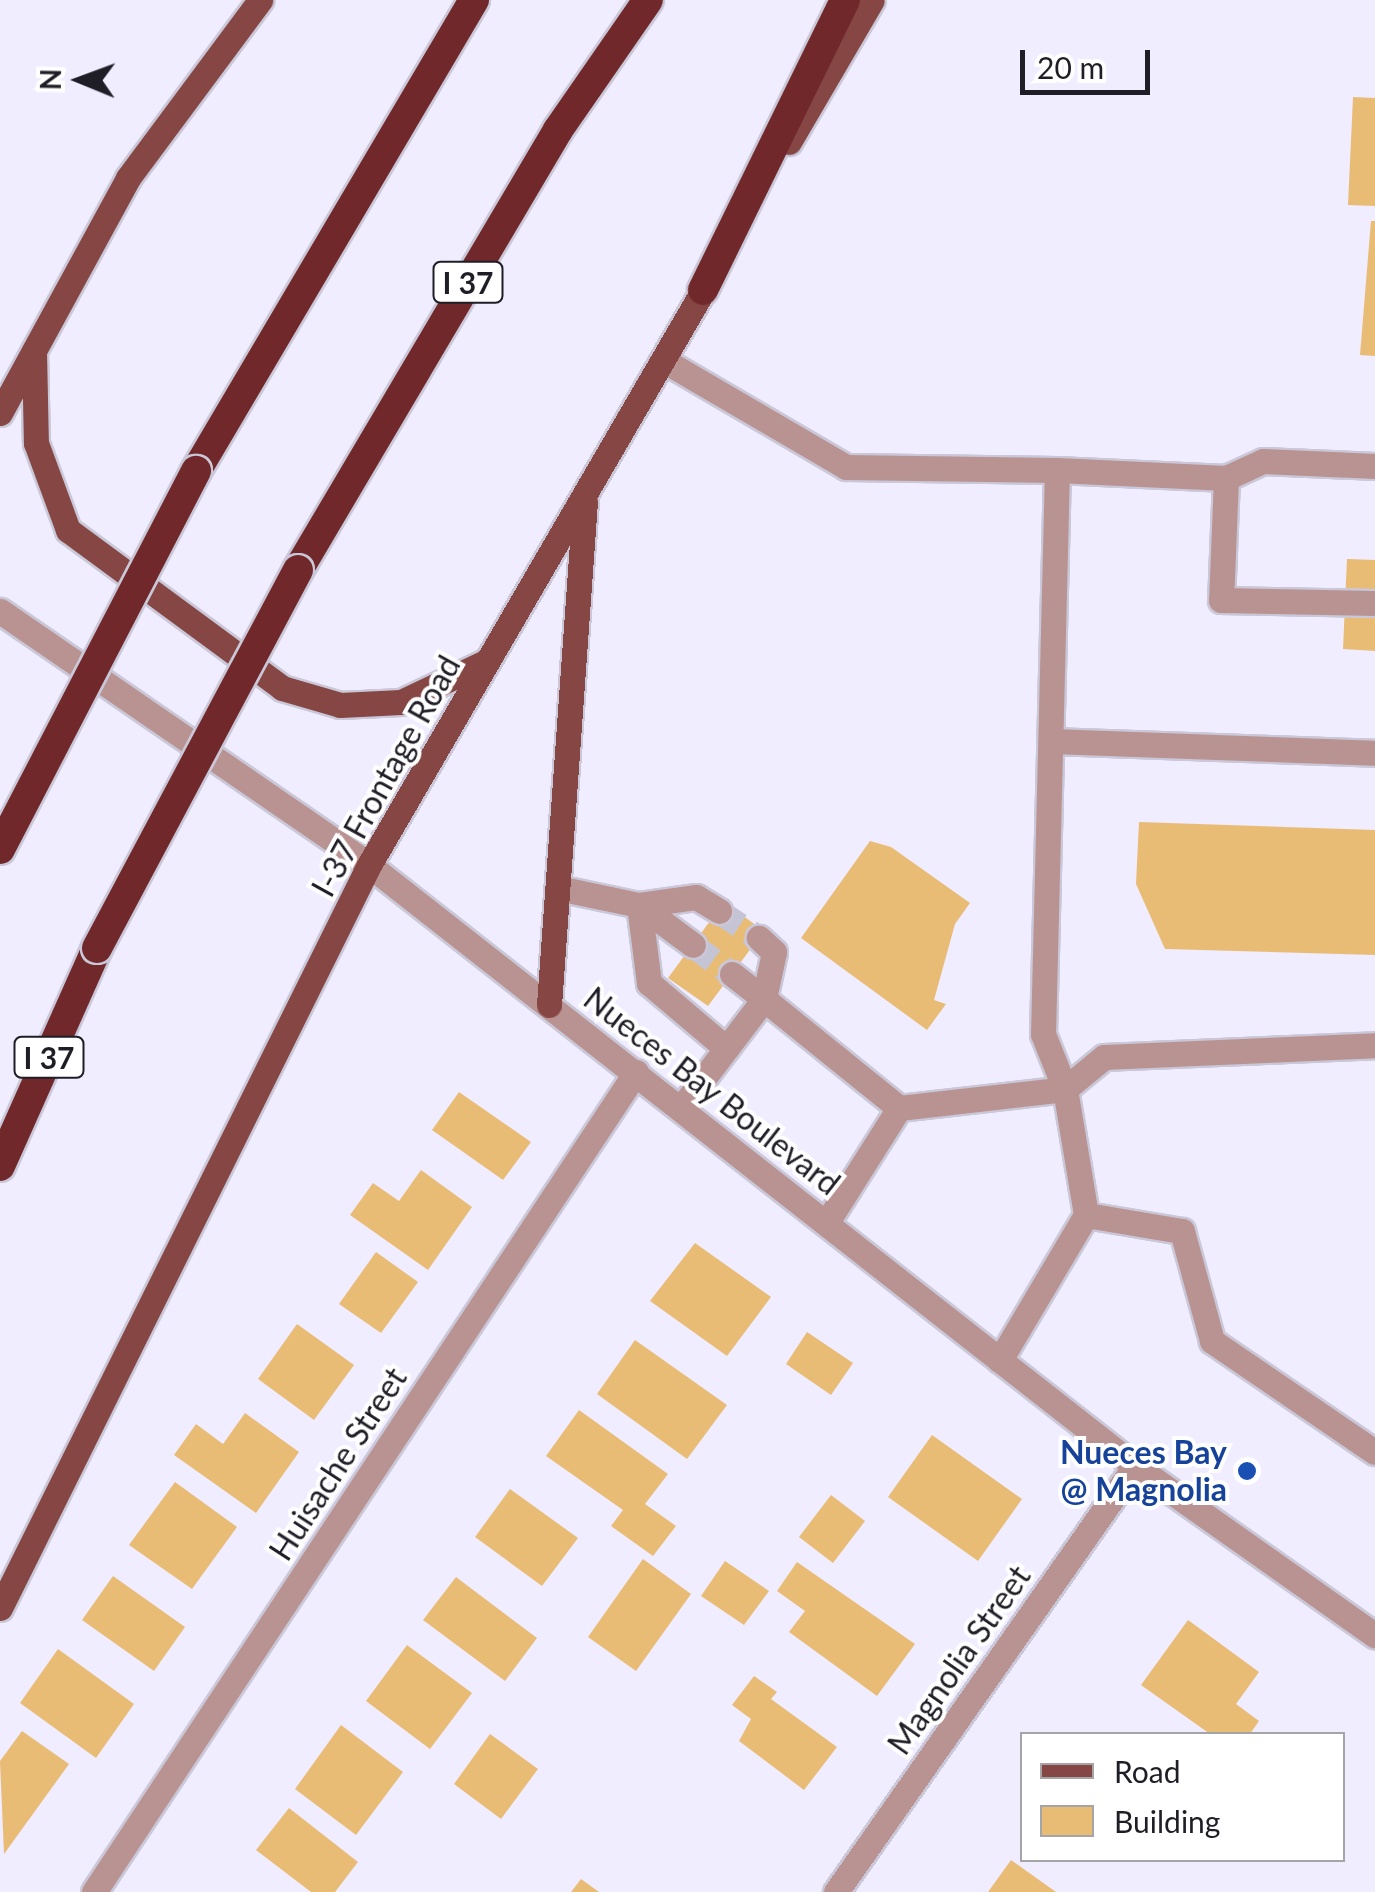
<!DOCTYPE html>
<style>
body{margin:0}
#map{position:relative;width:1375px;height:1892px;overflow:hidden;background:#efedff;font-family:Lato,sans-serif}
div>[style]{position:absolute}
.building>*{inset:0;background:#e9bc75}
.minor-tunnel>*{height:25px;margin-top:-12.5px;transform-origin:0;background:repeating-linear-gradient(90deg,#c5c4d4 0 25px,transparent 0 37px)}
.roads{filter:drop-shadow(2px 0 #cac8d8) drop-shadow(-2px 0 #cac8d8) drop-shadow(0 2px #cac8d8) drop-shadow(0 -2px #cac8d8)}
.minor>*{height:25px;margin:-12.5px;padding:0 12.5px;transform-origin:12.5px;border-radius:12.5px;background:#b99391}
.major>*{height:25px;margin:-12.5px;padding:0 12.5px;transform-origin:12.5px;border-radius:12.5px;background:#854644}
.highway>*{height:30px;margin:-15px;padding:0 15px;transform-origin:15px;border-radius:15px;background:#71282a}
.bridges{filter:drop-shadow(2px 0 #cac8d8) drop-shadow(-2px 0 #cac8d8) drop-shadow(0 2px #cac8d8) drop-shadow(0 -2px #cac8d8)}
.highway-bridge>*{height:30px;margin:-15px;padding:0 15px;transform-origin:15px;border-radius:15px;background:#71282a}
.dots>*{width:28px;height:28px;translate:-50% -50%;box-sizing:border-box;border:5px solid #fff;border-radius:50%}
span{translate:-50% -50%;white-space:nowrap;text-align:center;line-height:1.15;-webkit-text-stroke:8px #fff;paint-order:stroke}
.shield-label span{padding:2px 8px;background:#fff;border:2px solid;border-radius:8px;-webkit-text-stroke-width:0}
.shield-label{font-size:30px;color:#1f1e26;font-weight:700}
.street-label{font-size:32px;color:#1f1e26}
.transit-label{font-size:32px;color:#164399;font-weight:700}
.right{translate:-100% -50%;text-align:right}
.legend{position:absolute;left:1020px;top:1732px;width:325px;height:130px;box-sizing:border-box;background:#fff;border:2px solid #a5a5a8;margin:0;padding:12px 18px;list-style:none;font-size:30px;color:#1f1e26}
.legend li{display:flex;align-items:center;gap:20px;height:50px}
.legend b{width:50px;border:2px solid #a5a5a8}
.north{position:absolute;left:30px;top:30px;width:100px;height:100px;-webkit-text-stroke:8px #fff;paint-order:stroke;rotate:271deg;font-size:28px;font-weight:700;line-height:40px;text-align:center;color:#1f1e26}
.north::after{content:'';display:block;margin:auto;width:35px;height:45px;background:#1f1e26;clip-path:polygon(50% 0,100% 100%,50% 72%,0 100%)}
.scale{position:absolute;left:1020px;top:50px;width:130px;height:45px;box-sizing:border-box;border:5px solid #1f1e26;border-top:0;padding-left:12px;font-size:30px;line-height:35px;white-space:nowrap;color:#1f1e26;-webkit-text-stroke:8px #fff;paint-order:stroke}
</style>
<div id="map">
<div class="building">
<i style="clip-path:polygon(1353px 97px,1375px 98px,1375px 206px,1348px 205px)"></i>
<i style="clip-path:polygon(1371px 221px,1375px 221px,1375px 356px,1360px 355px)"></i>
<i style="clip-path:polygon(1347px 559px,1375px 560px,1375px 651px,1343px 649px)"></i>
<i style="clip-path:polygon(1139px 822px,1375px 830px,1375px 955px,1165px 949px,1136px 884px)"></i>
<i style="clip-path:polygon(870px 841px,891px 847px,970px 903px,955px 924px,934px 1000px,946px 1004px,927px 1030px,801px 938px)"></i>
<i style="clip-path:polygon(724px 902px,764px 931px,708px 1006px,668px 978px)"></i>
<i style="clip-path:polygon(459px 1092px,531px 1142px,503px 1180px,432px 1130px)"></i>
<i style="clip-path:polygon(421px 1170px,472px 1207px,428px 1270px,350px 1215px,373px 1183px,399px 1201px)"></i>
<i style="clip-path:polygon(695px 1243px,771px 1297px,727px 1356px,650px 1301px)"></i>
<i style="clip-path:polygon(376px 1252px,418px 1282px,381px 1333px,339px 1304px)"></i>
<i style="clip-path:polygon(297px 1324px,354px 1365px,314px 1420px,258px 1379px)"></i>
<i style="clip-path:polygon(807px 1332px,853px 1363px,831px 1395px,786px 1364px)"></i>
<i style="clip-path:polygon(635px 1340px,727px 1405px,687px 1459px,597px 1394px)"></i>
<i style="clip-path:polygon(579px 1410px,668px 1474px,645px 1504px,676px 1526px,653px 1556px,611px 1526px,623px 1510px,546px 1456px)"></i>
<i style="clip-path:polygon(245px 1413px,299px 1452px,256px 1513px,174px 1455px,196px 1424px,223px 1444px)"></i>
<i style="clip-path:polygon(932px 1435px,1022px 1499px,978px 1561px,888px 1497px)"></i>
<i style="clip-path:polygon(175px 1482px,237px 1527px,192px 1589px,129px 1545px)"></i>
<i style="clip-path:polygon(510px 1489px,578px 1538px,542px 1586px,475px 1537px)"></i>
<i style="clip-path:polygon(831px 1495px,865px 1521px,833px 1563px,799px 1537px)"></i>
<i style="clip-path:polygon(643px 1559px,691px 1594px,636px 1671px,588px 1637px)"></i>
<i style="clip-path:polygon(725px 1561px,769px 1591px,744px 1625px,701px 1596px)"></i>
<i style="clip-path:polygon(797px 1562px,915px 1644px,877px 1696px,789px 1632px,805px 1611px,777px 1591px)"></i>
<i style="clip-path:polygon(113px 1576px,185px 1627px,154px 1671px,82px 1620px)"></i>
<i style="clip-path:polygon(456px 1577px,537px 1638px,505px 1681px,423px 1620px)"></i>
<i style="clip-path:polygon(1188px 1620px,1259px 1672px,1236px 1704px,1259px 1721px,1250px 1734px,1210px 1734px,1141px 1685px)"></i>
<i style="clip-path:polygon(407px 1645px,472px 1693px,430px 1749px,366px 1701px)"></i>
<i style="clip-path:polygon(58px 1649px,134px 1704px,96px 1758px,20px 1703px)"></i>
<i style="clip-path:polygon(754px 1676px,777px 1692px,771px 1699px,837px 1747px,804px 1790px,739px 1741px,751px 1719px,732px 1705px)"></i>
<i style="clip-path:polygon(341px 1725px,403px 1772px,356px 1835px,295px 1789px)"></i>
<i style="clip-path:polygon(22px 1731px,69px 1764px,4px 1854px,0 1761px)"></i>
<i style="clip-path:polygon(490px 1734px,538px 1769px,501px 1819px,454px 1784px)"></i>
<i style="clip-path:polygon(289px 1808px,358px 1862px,335px 1892px,311px 1892px,256px 1850px)"></i>
<i style="clip-path:polygon(1011px 1860px,1056px 1892px,988px 1892px)"></i>
<i style="clip-path:polygon(581px 1879px,599px 1892px,571px 1892px)"></i>
</div>
<div class="minor-tunnel">
<i style="left:719px;top:911px;width:48px;rotate:34deg"></i>
<i style="left:693px;top:945px;width:49px;rotate:36.6deg"></i>
</div>
<div class="roads">
<div class="minor">
<i style="left:663px;top:360px;width:212px;rotate:30.3deg"></i>
<i style="left:846px;top:467px;width:211px;rotate:0.8deg"></i>
<i style="left:1375px;top:466px;width:112px;rotate:-177.4deg"></i>
<i style="left:1263px;top:461px;width:41px;rotate:155.3deg"></i>
<i style="left:1226px;top:478px;width:169px;rotate:-177.3deg"></i>
<i style="left:1057px;top:470px;width:564px;rotate:91.42deg"></i>
<i style="left:1043px;top:1034px;width:59px;rotate:68.2deg"></i>
<i style="left:1065px;top:1089px;width:50px;rotate:-39.4deg"></i>
<i style="left:1104px;top:1057px;width:271px;rotate:-2.5deg"></i>
<i style="left:1226px;top:478px;width:122px;rotate:92.3deg"></i>
<i style="left:1221px;top:600px;width:154px;rotate:1.1deg"></i>
<i style="left:0;top:611px;width:448px;rotate:34.5deg"></i>
<i style="left:369px;top:865px;width:974px;rotate:38.12deg"></i>
<i style="left:1135px;top:1466px;width:294px;rotate:35.2deg"></i>
<i style="left:1051px;top:741px;width:324px;rotate:2.1deg"></i>
<i style="left:558px;top:888px;width:83px;rotate:11.9deg"></i>
<i style="left:639px;top:905px;width:79px;rotate:82.7deg"></i>
<i style="left:649px;top:983px;width:101px;rotate:40.2deg"></i>
<i style="left:639px;top:905px;width:58px;rotate:-8deg"></i>
<i style="left:696px;top:897px;width:27px;rotate:31deg"></i>
<i style="left:639px;top:905px;width:67px;rotate:36.5deg"></i>
<i style="left:732px;top:974px;width:41px;rotate:38deg"></i>
<i style="left:764px;top:999px;width:48px;rotate:-78deg"></i>
<i style="left:774px;top:952px;width:21px;rotate:-137deg"></i>
<i style="left:681px;top:1108px;width:137px;rotate:-52.7deg"></i>
<i style="left:764px;top:999px;width:174px;rotate:38.9deg"></i>
<i style="left:1086px;top:1215px;width:97px;rotate:9.5deg"></i>
<i style="left:1182px;top:1231px;width:114px;rotate:74.7deg"></i>
<i style="left:1212px;top:1341px;width:197px;rotate:34.3deg"></i>
<i style="left:827px;top:1222px;width:135px;rotate:-57.7deg"></i>
<i style="left:899px;top:1108px;width:167px;rotate:-6.5deg"></i>
<i style="left:1065px;top:1089px;width:128px;rotate:80.5deg"></i>
<i style="left:1086px;top:1215px;width:169px;rotate:120.7deg"></i>
<i style="left:94px;top:1892px;width:983px;rotate:-56.54deg"></i>
<i style="left:836px;top:1892px;width:520px;rotate:-54.94deg"></i>
</div>
<div class="major">
<i style="left:789px;top:142px;width:164px;rotate:-59.7deg"></i>
<i style="left:34px;top:351px;width:92px;rotate:88.8deg"></i>
<i style="left:36px;top:443px;width:93px;rotate:69.8deg"></i>
<i style="left:68px;top:530px;width:266px;rotate:36.4deg"></i>
<i style="left:282px;top:688px;width:60px;rotate:16.3deg"></i>
<i style="left:340px;top:705px;width:61px;rotate:-2.8deg"></i>
<i style="left:401px;top:702px;width:91px;rotate:-25.4deg"></i>
<i style="left:0;top:413px;width:268px;rotate:-61.4deg"></i>
<i style="left:128px;top:178px;width:222px;rotate:-53.4deg"></i>
<i style="left:549px;top:1005px;width:505px;rotate:-85.91deg"></i>
<i style="left:0;top:1608px;width:830px;rotate:-63.59deg"></i>
<i style="left:369px;top:865px;width:680px;rotate:-59.82deg"></i>
</div>
<div class="highway">
<i style="left:703px;top:290px;width:323px;rotate:-63.9deg"></i>
<i style="left:196px;top:471px;width:547px;rotate:-59.45deg"></i>
<i style="left:298px;top:570px;width:511px;rotate:-59.42deg"></i>
<i style="left:558px;top:130px;width:158px;rotate:-55.3deg"></i>
<i style="left:0;top:1166px;width:239px;rotate:-66deg"></i>
</div>
</div>
<div class="bridges">
<div class="highway-bridge">
<i style="left:0;top:849px;width:426px;rotate:-62.6deg"></i>
<i style="left:97px;top:948px;width:428px;rotate:-62deg"></i>
</div>
</div>
<div class="dots">
<i style="left:1247px;top:1471px;background:#1a4fb4"></i>
</div>
<div class="shield-label">
<span style="left:468px;top:282px">I 37</span>
<span style="left:49px;top:1057px">I 37</span>
</div>
<div class="street-label">
<span style="left:386px;top:776px;rotate:-61deg">I-37 Frontage Road</span>
<span style="left:712px;top:1091px;rotate:38deg">Nueces Bay Boulevard</span>
<span style="left:338px;top:1464px;rotate:-57deg">Huisache Street</span>
<span style="left:959px;top:1660px;rotate:-55deg">Magnolia Street</span>
</div>
<div class="transit-label">
<span class="right" style="left:1227px;top:1471px">Nueces Bay<br>@ Magnolia</span>
</div>
<ul class="legend">
<li><b style="height:12px;background:#854644"></b>Road</li>
<li><b style="height:28px;background:#e9bc75"></b>Building</li>
</ul>
<div class="north">N</div>
<div class="scale">20 m</div>
</div>
